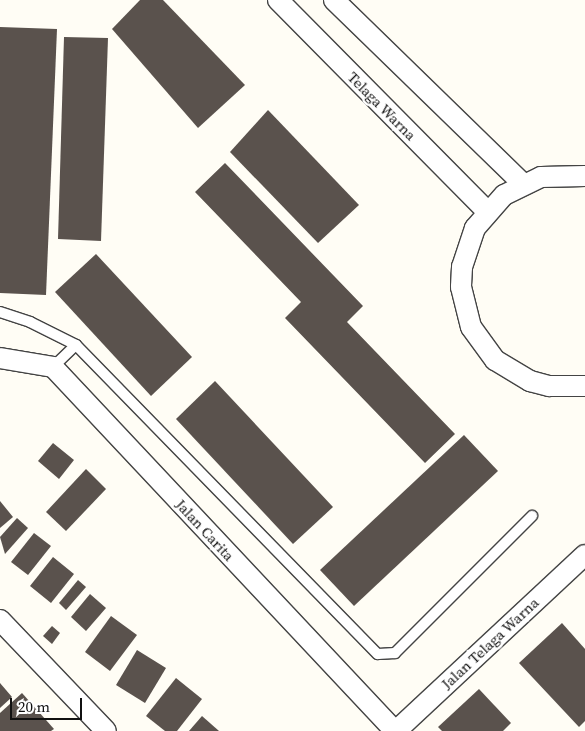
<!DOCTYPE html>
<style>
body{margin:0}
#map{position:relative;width:585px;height:731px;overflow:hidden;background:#fffdf5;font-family:"Source Serif 4",serif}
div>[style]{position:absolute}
.building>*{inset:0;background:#5a524d}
.roads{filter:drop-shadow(1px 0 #444) drop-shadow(-1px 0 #444) drop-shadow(0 1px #444) drop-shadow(0 -1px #444)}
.lane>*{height:10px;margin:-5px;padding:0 5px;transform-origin:5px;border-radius:5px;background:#fff}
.street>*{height:20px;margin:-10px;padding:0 10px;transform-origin:10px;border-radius:10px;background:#fff}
span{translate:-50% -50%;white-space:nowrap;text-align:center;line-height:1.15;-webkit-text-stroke:5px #fff;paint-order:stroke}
.street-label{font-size:15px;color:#111}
.scale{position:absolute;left:10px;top:698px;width:72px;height:22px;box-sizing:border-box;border:2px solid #111;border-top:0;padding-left:6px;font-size:15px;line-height:18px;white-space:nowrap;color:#111;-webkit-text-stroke:4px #fff;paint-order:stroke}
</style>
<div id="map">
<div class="building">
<i style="clip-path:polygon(140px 0,163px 0,245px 85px,198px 128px,112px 29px)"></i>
<i style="clip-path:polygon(0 27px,57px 29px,46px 295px,0 293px)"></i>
<i style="clip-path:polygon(64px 37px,108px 38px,101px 241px,58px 239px)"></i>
<i style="clip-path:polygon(268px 110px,359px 205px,318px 243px,230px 152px)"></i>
<i style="clip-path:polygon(225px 163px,363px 306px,347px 322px,455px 434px,425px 463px,285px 318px,301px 302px,195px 192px)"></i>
<i style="clip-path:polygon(96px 254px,192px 357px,151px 396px,55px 292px)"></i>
<i style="clip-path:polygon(215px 381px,333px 507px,293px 544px,176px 419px)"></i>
<i style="clip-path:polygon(464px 435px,498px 471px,354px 606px,320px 570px)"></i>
<i style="clip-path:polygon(53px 443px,74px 460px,59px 479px,38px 461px)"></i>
<i style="clip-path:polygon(86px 469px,106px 489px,66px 531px,46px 512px)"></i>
<i style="clip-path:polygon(0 501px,13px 517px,0 528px)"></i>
<i style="clip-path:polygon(17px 518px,28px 528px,5px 554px,0 537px)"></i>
<i style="clip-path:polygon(34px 533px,51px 546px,28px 575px,11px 562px)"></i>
<i style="clip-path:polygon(53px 557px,74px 574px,51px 603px,30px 586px)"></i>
<i style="clip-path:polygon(78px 580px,86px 587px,66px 610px,59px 603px)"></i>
<i style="clip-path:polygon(90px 594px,106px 608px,86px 631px,71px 617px)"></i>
<i style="clip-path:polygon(111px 616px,137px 635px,110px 671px,85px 652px)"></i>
<i style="clip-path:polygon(562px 623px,585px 649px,585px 721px,579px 727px,519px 663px)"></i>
<i style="clip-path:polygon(52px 626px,60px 633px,52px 644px,43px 636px)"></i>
<i style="clip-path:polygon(137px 650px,166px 668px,145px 703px,116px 685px)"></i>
<i style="clip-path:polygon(176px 678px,202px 699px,177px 731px,165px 731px,146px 716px)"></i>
<i style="clip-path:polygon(0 683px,12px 697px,0 708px)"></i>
<i style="clip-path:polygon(479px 689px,511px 723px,503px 731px,442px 731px,438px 727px)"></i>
<i style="clip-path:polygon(22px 693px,54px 729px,51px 731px,0 731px,0 713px)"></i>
<i style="clip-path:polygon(202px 716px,219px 731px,189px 731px)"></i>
</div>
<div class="roads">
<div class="lane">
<i style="left:0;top:312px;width:32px;rotate:18deg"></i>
<i style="left:30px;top:322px;width:51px;rotate:26.6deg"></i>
<i style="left:76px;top:345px;width:432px;rotate:45.7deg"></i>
<i style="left:378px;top:654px;width:17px;rotate:-3deg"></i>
<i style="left:395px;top:653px;width:194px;rotate:-45deg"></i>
<i style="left:53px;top:367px;width:32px;rotate:-44deg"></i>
</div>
<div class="street">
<i style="left:278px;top:0;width:297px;rotate:45.3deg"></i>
<i style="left:334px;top:0;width:264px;rotate:44.2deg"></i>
<i style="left:585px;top:176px;width:44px;rotate:178.7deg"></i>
<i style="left:541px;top:177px;width:41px;rotate:154.1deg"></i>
<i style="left:504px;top:195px;width:44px;rotate:131.3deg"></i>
<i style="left:475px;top:228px;width:41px;rotate:108.4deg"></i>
<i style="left:462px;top:267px;width:20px;rotate:93deg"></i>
<i style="left:461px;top:287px;width:41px;rotate:76deg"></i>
<i style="left:471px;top:327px;width:41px;rotate:54deg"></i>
<i style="left:495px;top:360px;width:41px;rotate:31deg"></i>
<i style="left:530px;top:381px;width:20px;rotate:15deg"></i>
<i style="left:549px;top:386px;width:36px"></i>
<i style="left:0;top:358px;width:54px;rotate:9.6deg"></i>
<i style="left:53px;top:367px;width:499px;rotate:46.8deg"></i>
<i style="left:0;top:620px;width:153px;rotate:46.3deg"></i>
<i style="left:396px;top:731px;width:258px;rotate:-43deg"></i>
</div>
</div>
<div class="street-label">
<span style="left:382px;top:106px;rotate:45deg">Telaga Warna</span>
<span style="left:205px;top:530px;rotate:47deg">Jalan Carita</span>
<span style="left:490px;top:643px;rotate:-43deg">Jalan Telaga Warna</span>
</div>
<div class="scale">20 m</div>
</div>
